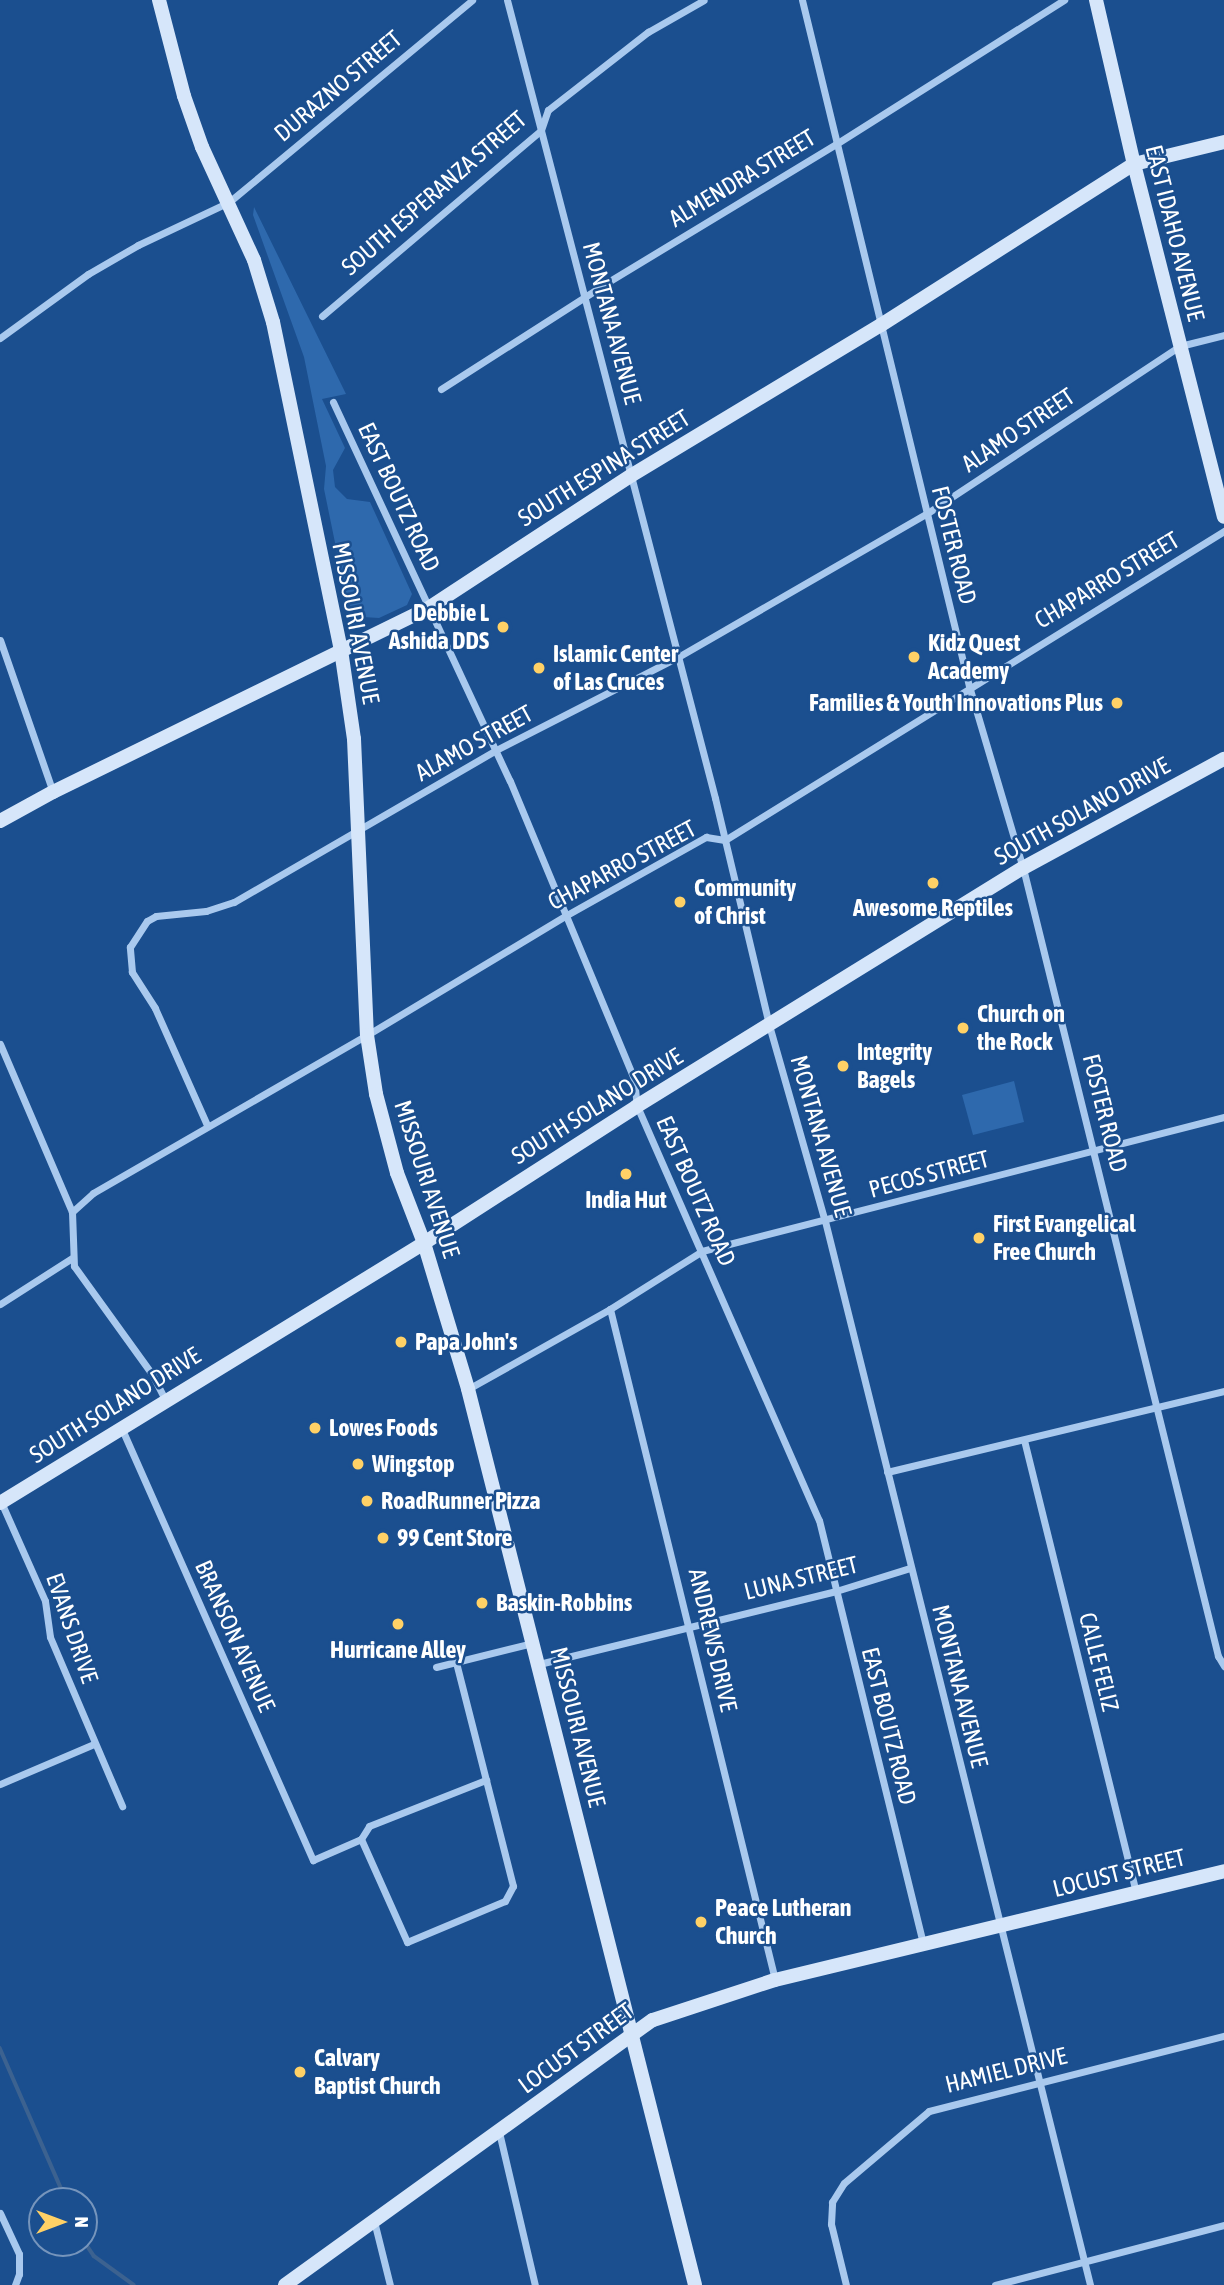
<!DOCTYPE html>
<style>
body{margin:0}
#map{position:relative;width:1224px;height:2285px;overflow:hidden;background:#1b4f8f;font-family:"Asap Condensed",sans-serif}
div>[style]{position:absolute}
.green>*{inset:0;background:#2e69ad}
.stream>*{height:3.5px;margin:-1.75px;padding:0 1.75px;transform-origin:1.75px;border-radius:1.75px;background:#3c6290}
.street>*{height:7px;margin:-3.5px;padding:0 3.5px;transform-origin:3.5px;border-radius:3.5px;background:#a9c9ee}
.secondary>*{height:14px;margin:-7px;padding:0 7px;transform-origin:7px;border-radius:7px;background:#d6e6fa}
.dots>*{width:19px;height:19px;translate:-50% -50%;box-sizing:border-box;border:4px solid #1b4f8f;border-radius:50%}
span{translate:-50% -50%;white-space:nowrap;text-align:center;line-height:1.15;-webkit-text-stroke:5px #1b4f8f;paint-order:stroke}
.street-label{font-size:24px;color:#fff}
.poi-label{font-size:24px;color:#fff;font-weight:700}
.right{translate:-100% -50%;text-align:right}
.left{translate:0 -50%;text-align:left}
.north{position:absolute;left:28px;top:2187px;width:70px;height:70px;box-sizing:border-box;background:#1b4f8f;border:2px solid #7695bc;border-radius:50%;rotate:90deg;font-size:19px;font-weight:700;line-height:28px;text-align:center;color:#fff}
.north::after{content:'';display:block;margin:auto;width:24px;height:32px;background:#ffd166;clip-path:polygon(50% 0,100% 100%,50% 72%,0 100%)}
</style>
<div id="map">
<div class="green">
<i style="clip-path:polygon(254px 207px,346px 394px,322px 399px,345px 448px,333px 470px,335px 487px,347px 499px,370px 502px,412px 594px,407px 605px,379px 618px,363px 617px,353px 610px,347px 601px,324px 489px,326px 466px,304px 357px,253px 215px)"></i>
<i style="clip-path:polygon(1014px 1081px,1024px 1122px,973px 1135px,962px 1095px)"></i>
</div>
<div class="stream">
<i style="left:0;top:2048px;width:167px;rotate:66.4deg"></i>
<i style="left:84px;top:2241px;width:18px;rotate:56deg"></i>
<i style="left:94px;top:2256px;width:49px;rotate:35.9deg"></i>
</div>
<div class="street">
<i style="left:507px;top:0;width:825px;rotate:75.39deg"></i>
<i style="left:715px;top:798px;width:233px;rotate:76.6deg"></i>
<i style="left:769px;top:1025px;width:204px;rotate:74.1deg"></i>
<i style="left:825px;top:1221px;width:1097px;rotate:76.01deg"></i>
<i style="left:802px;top:0;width:706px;rotate:76.32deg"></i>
<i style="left:969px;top:686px;width:190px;rotate:73.5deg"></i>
<i style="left:1023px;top:868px;width:812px;rotate:76.1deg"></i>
<i style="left:1218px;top:1656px;width:12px;rotate:59deg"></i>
<i style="left:322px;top:316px;width:287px;rotate:-40.3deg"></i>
<i style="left:541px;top:130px;width:21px;rotate:-71deg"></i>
<i style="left:548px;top:110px;width:127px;rotate:-38deg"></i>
<i style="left:648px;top:32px;width:64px;rotate:-29.7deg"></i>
<i style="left:0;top:338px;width:109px;rotate:-36deg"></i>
<i style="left:88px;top:274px;width:58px;rotate:-30.1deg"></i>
<i style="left:138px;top:245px;width:101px;rotate:-25.3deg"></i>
<i style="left:229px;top:202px;width:316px;rotate:-39.7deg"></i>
<i style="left:441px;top:389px;width:198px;rotate:-32.6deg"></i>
<i style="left:608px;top:282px;width:267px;rotate:-31.2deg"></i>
<i style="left:836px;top:144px;width:270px;rotate:-32.3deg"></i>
<i style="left:333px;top:402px;width:418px;rotate:65deg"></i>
<i style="left:510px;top:781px;width:323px;rotate:67.4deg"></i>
<i style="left:634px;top:1079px;width:27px;rotate:84deg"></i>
<i style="left:637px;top:1106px;width:452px;rotate:66.3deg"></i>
<i style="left:819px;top:1520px;width:437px;rotate:76.2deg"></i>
<i style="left:0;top:640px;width:161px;rotate:70.8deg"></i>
<i style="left:0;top:1044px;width:183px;rotate:66.8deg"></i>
<i style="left:72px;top:1212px;width:54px;rotate:87.9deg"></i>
<i style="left:74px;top:1266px;width:133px;rotate:54.2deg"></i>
<i style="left:152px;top:1374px;width:28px;rotate:63deg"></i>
<i style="left:207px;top:1125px;width:128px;rotate:-114deg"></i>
<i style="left:155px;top:1008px;width:43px;rotate:-122.6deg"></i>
<i style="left:132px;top:972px;width:25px;rotate:-95deg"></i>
<i style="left:130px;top:947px;width:31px;rotate:-57deg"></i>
<i style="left:147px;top:921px;width:10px;rotate:-29deg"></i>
<i style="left:156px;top:916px;width:50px;rotate:-5.7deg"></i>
<i style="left:206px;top:911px;width:29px;rotate:-18deg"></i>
<i style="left:234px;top:902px;width:303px;rotate:-30.1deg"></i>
<i style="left:496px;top:750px;width:204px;rotate:-27.1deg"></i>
<i style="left:678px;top:657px;width:286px;rotate:-30deg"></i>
<i style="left:926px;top:514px;width:305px;rotate:-33.5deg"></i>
<i style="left:1180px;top:346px;width:45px;rotate:-14deg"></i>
<i style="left:72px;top:1212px;width:28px;rotate:-42deg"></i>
<i style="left:93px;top:1193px;width:316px;rotate:-30deg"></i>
<i style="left:367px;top:1035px;width:231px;rotate:-31deg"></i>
<i style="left:565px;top:916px;width:162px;rotate:-29.3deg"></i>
<i style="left:706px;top:837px;width:19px;rotate:9deg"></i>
<i style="left:725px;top:840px;width:587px;rotate:-31.77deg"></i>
<i style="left:0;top:1304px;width:85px;rotate:-32.6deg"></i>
<i style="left:610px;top:1309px;width:691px;rotate:76.18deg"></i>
<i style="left:468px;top:1389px;width:163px;rotate:-29.4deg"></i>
<i style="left:610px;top:1309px;width:109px;rotate:-32.2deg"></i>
<i style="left:702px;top:1251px;width:539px;rotate:-14.4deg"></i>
<i style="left:121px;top:1427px;width:474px;rotate:66.1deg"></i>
<i style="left:313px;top:1860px;width:52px;rotate:-23.6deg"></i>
<i style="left:361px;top:1839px;width:113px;rotate:65.9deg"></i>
<i style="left:407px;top:1942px;width:106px;rotate:-22.7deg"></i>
<i style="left:505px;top:1901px;width:17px;rotate:-62deg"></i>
<i style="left:513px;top:1886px;width:230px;rotate:-104.3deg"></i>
<i style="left:1024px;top:1440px;width:467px;rotate:76.1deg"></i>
<i style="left:887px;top:1472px;width:347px;rotate:-13.5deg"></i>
<i style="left:1px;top:1502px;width:108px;rotate:66deg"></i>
<i style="left:45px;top:1601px;width:36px;rotate:82deg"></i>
<i style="left:50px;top:1637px;width:184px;rotate:66.9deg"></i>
<i style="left:539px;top:1664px;width:306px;rotate:-13.8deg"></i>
<i style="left:836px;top:1591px;width:77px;rotate:-17.3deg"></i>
<i style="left:436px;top:1667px;width:99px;rotate:-14deg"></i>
<i style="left:0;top:1784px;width:102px;rotate:-23.1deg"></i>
<i style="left:361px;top:1839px;width:15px;rotate:-58deg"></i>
<i style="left:369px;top:1826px;width:126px;rotate:-21.5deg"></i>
<i style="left:499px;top:2132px;width:157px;rotate:76.8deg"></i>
<i style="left:0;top:2213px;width:45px;rotate:65.1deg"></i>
<i style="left:19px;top:2254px;width:20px;rotate:90deg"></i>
<i style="left:19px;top:2274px;width:12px;rotate:110deg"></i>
<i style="left:374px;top:2221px;width:66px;rotate:76deg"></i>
<i style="left:846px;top:2285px;width:63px;rotate:-103.8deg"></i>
<i style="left:831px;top:2224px;width:22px;rotate:-87deg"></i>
<i style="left:832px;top:2202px;width:22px;rotate:-58deg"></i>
<i style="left:844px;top:2183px;width:111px;rotate:-40.3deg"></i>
<i style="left:929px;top:2111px;width:304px;rotate:-14.3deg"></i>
<i style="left:995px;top:2285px;width:237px;rotate:-14.7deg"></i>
</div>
<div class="secondary">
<i style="left:159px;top:0;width:99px;rotate:75.4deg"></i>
<i style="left:184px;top:96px;width:54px;rotate:70.6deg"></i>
<i style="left:202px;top:147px;width:124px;rotate:65.3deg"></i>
<i style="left:254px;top:260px;width:65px;rotate:73deg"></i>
<i style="left:273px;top:322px;width:335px;rotate:78.3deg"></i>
<i style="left:341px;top:650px;width:90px;rotate:81.7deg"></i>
<i style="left:354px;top:739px;width:296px;rotate:87.5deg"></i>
<i style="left:367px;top:1035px;width:60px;rotate:81.3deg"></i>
<i style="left:376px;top:1094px;width:82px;rotate:75.1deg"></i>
<i style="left:397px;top:1173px;width:75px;rotate:68.9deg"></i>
<i style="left:424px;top:1243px;width:152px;rotate:73.2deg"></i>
<i style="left:468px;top:1389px;width:924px;rotate:75.78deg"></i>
<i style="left:1096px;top:0;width:168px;rotate:77deg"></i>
<i style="left:1134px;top:164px;width:364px;rotate:75.7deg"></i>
<i style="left:0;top:821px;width:60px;rotate:-28.7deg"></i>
<i style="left:53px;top:792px;width:420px;rotate:-26.1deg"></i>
<i style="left:430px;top:607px;width:241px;rotate:-33.2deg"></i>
<i style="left:632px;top:475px;width:291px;rotate:-31.1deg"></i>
<i style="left:881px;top:325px;width:300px;rotate:-32.5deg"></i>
<i style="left:1134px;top:164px;width:93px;rotate:-13.7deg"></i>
<i style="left:0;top:1503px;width:497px;rotate:-31.5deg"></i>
<i style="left:424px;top:1243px;width:253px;rotate:-32.7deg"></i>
<i style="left:637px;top:1106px;width:453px;rotate:-31.7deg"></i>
<i style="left:1023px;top:868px;width:229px;rotate:-28.5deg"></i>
<i style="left:285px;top:2285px;width:453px;rotate:-35.8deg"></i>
<i style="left:653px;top:2020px;width:128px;rotate:-18.2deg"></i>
<i style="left:775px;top:1980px;width:462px;rotate:-13.6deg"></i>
</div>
<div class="dots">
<i style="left:503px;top:627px;background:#ffd166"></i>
<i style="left:914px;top:657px;background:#ffd166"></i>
<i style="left:539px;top:668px;background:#ffd166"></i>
<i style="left:1117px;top:703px;background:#ffd166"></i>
<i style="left:933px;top:883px;background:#ffd166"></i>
<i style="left:680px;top:902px;background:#ffd166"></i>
<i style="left:963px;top:1028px;background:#ffd166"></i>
<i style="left:843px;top:1066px;background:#ffd166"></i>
<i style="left:626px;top:1174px;background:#ffd166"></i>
<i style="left:979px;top:1238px;background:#ffd166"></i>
<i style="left:401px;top:1342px;background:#ffd166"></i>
<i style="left:315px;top:1428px;background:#ffd166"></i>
<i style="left:358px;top:1464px;background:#ffd166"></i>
<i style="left:367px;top:1501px;background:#ffd166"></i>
<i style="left:383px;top:1538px;background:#ffd166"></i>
<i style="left:482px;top:1603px;background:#ffd166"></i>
<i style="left:398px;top:1624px;background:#ffd166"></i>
<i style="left:701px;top:1922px;background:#ffd166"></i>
<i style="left:300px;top:2072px;background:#ffd166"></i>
</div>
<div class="street-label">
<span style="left:338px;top:86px;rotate:-40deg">DURAZNO STREET</span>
<span style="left:742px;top:178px;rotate:-31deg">ALMENDRA STREET</span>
<span style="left:434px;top:193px;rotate:-41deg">SOUTH ESPERANZA STREET</span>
<span style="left:1175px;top:233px;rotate:76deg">EAST IDAHO AVENUE</span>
<span style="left:612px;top:323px;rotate:75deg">MONTANA AVENUE</span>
<span style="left:1018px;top:430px;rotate:-34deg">ALAMO STREET</span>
<span style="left:604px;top:468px;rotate:-32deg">SOUTH ESPINA STREET</span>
<span style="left:399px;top:497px;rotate:65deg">EAST BOUTZ ROAD</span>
<span style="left:954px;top:545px;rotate:76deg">FOSTER ROAD</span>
<span style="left:1107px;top:580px;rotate:-31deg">CHAPARRO STREET</span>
<span style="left:356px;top:623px;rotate:79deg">MISSOURI AVENUE</span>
<span style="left:474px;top:743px;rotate:-29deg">ALAMO STREET</span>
<span style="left:1082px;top:811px;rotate:-29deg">SOUTH SOLANO DRIVE</span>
<span style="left:622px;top:865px;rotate:-28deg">CHAPARRO STREET</span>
<span style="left:597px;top:1106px;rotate:-32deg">SOUTH SOLANO DRIVE</span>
<span style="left:1105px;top:1113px;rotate:76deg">FOSTER ROAD</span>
<span style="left:821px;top:1136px;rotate:74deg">MONTANA AVENUE</span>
<span style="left:929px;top:1174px;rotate:-15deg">PECOS STREET</span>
<span style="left:427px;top:1179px;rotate:72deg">MISSOURI AVENUE</span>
<span style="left:696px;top:1191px;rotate:66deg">EAST BOUTZ ROAD</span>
<span style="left:115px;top:1405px;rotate:-32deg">SOUTH SOLANO DRIVE</span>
<span style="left:801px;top:1578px;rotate:-14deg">LUNA STREET</span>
<span style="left:72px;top:1628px;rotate:71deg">EVANS DRIVE</span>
<span style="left:235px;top:1636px;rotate:66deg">BRANSON AVENUE</span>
<span style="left:713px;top:1640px;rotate:77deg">ANDREWS DRIVE</span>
<span style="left:1099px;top:1662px;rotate:76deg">CALLE FELIZ</span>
<span style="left:960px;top:1686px;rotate:76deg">MONTANA AVENUE</span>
<span style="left:889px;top:1726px;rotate:76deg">EAST BOUTZ ROAD</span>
<span style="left:578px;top:1727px;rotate:76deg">MISSOURI AVENUE</span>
<span style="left:1119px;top:1873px;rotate:-14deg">LOCUST STREET</span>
<span style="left:576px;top:2048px;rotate:-36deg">LOCUST STREET</span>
<span style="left:1006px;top:2070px;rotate:-14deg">HAMIEL DRIVE</span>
</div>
<div class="poi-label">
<span class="right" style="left:489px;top:627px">Debbie L<br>Ashida DDS</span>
<span class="left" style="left:928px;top:657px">Kidz Quest<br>Academy</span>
<span class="left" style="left:553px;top:668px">Islamic Center<br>of Las Cruces</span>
<span class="right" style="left:1103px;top:703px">Families &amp; Youth Innovations Plus</span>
<span class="left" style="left:694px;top:902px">Community<br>of Christ</span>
<span style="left:933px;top:908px">Awesome Reptiles</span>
<span class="left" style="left:977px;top:1028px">Church on<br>the Rock</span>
<span class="left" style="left:857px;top:1066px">Integrity<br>Bagels</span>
<span style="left:626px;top:1200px">India Hut</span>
<span class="left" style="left:993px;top:1238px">First Evangelical<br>Free Church</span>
<span class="left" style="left:415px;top:1342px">Papa John's</span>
<span class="left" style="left:329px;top:1428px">Lowes Foods</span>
<span class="left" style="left:372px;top:1464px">Wingstop</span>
<span class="left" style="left:381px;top:1501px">RoadRunner Pizza</span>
<span class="left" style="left:397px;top:1538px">99 Cent Store</span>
<span class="left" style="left:496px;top:1603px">Baskin-Robbins</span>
<span style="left:398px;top:1650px">Hurricane Alley</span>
<span class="left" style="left:715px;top:1922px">Peace Lutheran<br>Church</span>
<span class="left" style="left:314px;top:2072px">Calvary<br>Baptist Church</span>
</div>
<div class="north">N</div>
</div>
